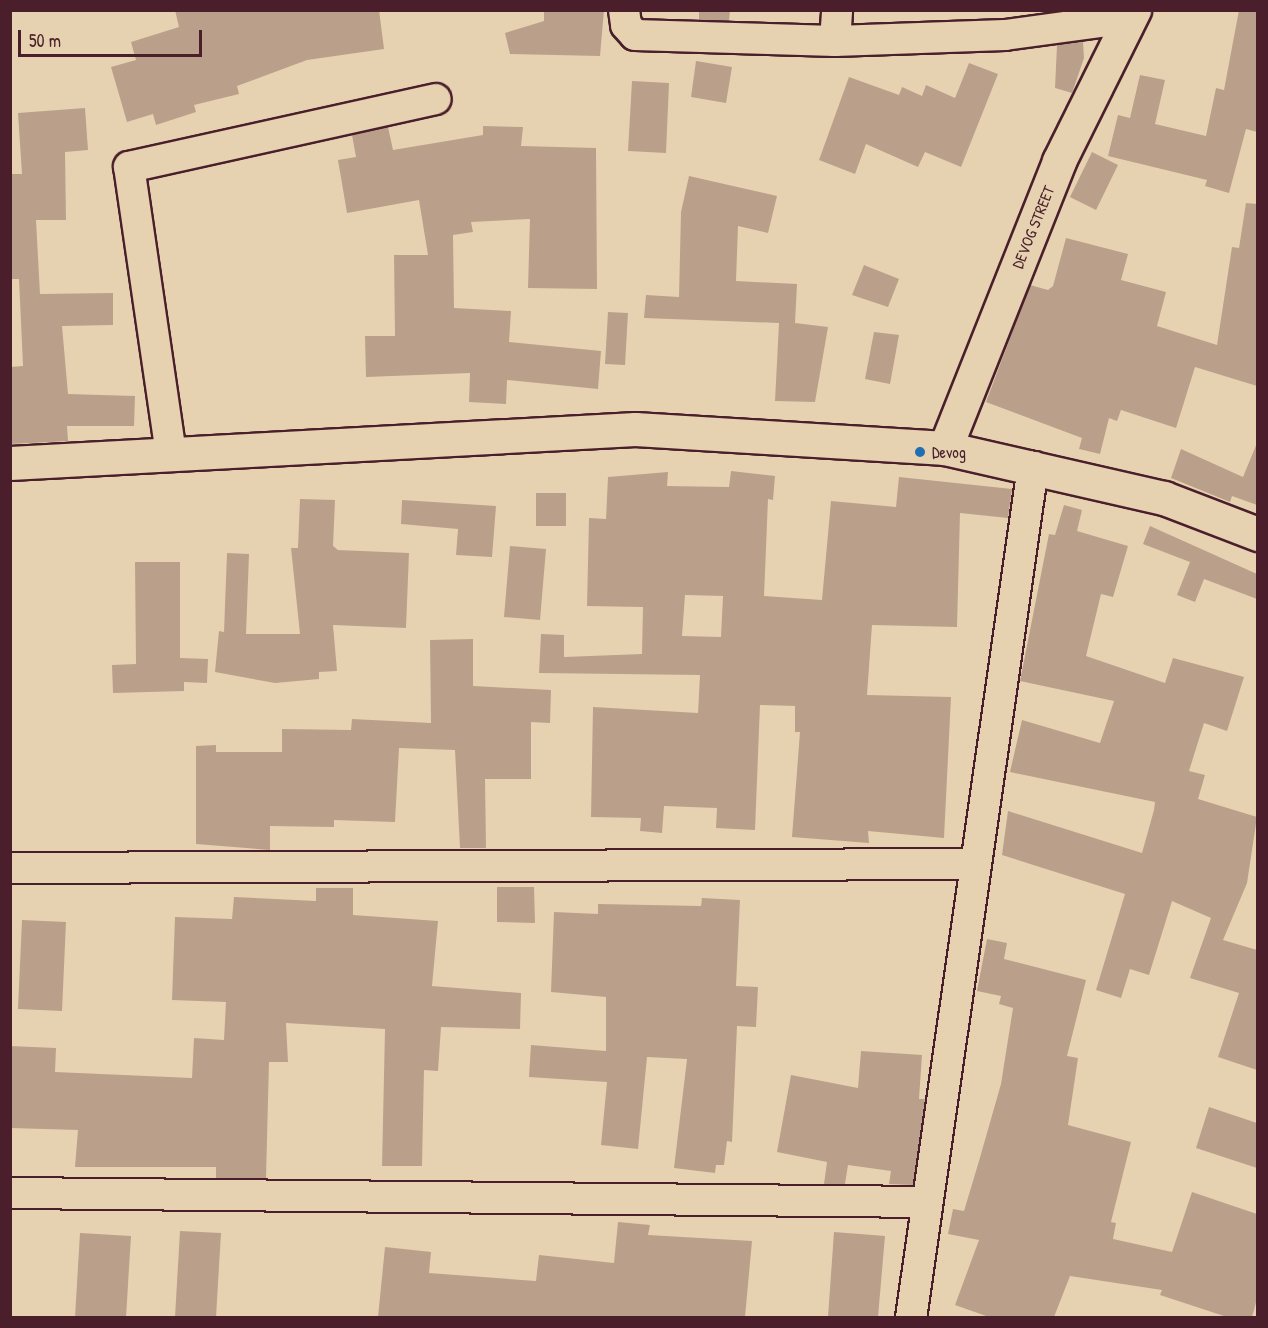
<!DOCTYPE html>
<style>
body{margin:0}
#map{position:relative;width:1268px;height:1328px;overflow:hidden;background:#e6d2b0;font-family:"Patrick Hand",sans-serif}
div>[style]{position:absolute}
.building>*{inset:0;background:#baa08b}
.roads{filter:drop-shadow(2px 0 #4a1f2b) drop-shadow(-2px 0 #4a1f2b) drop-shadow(0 2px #4a1f2b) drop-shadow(0 -2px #4a1f2b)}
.minor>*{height:30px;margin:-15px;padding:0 15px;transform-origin:15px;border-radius:15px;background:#e6d2b0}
.tertiary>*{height:33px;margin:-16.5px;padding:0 16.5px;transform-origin:16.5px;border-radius:16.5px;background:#e6d2b0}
.dots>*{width:16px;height:16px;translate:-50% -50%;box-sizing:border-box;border:3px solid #e6d2b0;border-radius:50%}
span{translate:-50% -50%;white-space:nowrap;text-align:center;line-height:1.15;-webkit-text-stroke:5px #e6d2b0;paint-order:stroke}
.street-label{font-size:16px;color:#4a1f2b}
.poi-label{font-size:16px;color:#4a1f2b}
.left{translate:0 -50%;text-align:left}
.frame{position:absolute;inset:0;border:12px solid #4a1f2b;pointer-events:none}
.scale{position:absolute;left:18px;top:30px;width:184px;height:27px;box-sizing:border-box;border:3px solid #4a1f2b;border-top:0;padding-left:8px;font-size:18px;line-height:21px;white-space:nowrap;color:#4a1f2b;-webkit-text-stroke:4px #e6d2b0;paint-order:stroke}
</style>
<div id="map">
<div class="building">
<i style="clip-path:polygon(175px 10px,379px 10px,384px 49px,307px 60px,237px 86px,239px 94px,194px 105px,196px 112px,156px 125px,153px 114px,127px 122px,111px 67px,136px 60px,131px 42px,179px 27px)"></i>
<i style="clip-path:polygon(544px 10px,604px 10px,600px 56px,510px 54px,505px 33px,544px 21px)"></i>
<i style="clip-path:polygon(699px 10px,730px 10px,729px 21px,699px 20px)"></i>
<i style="clip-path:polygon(1239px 10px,1257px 10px,1257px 132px,1246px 129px,1229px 193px,1205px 186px,1207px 180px,1108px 156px,1118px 115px,1130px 118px,1140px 75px,1165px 80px,1155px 124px,1206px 136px,1216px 88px,1224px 90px)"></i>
<i style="clip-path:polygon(1083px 42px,1084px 58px,1072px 93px,1055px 88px,1057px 45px)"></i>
<i style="clip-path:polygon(696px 61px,732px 67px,726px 103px,691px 97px)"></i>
<i style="clip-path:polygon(969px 63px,998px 74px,961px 167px,925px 152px,918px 167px,866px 144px,855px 174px,819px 160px,849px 77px,899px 95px,902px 87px,922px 96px,926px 85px,955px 98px)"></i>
<i style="clip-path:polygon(632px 81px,669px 83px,666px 153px,628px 151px)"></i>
<i style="clip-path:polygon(85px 108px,88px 150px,65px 152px,66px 220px,36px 220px,40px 294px,113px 293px,113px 325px,62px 326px,68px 394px,135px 396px,134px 426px,67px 426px,68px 441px,10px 444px,10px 367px,23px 366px,19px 279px,10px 279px,10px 174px,22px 174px,18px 113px)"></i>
<i style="clip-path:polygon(483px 126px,523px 127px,521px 146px,596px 148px,597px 289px,528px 288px,530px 219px,471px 222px,473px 232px,453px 235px,454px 308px,511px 311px,509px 342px,601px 351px,598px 389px,507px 380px,506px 404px,469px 402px,470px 373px,366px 377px,365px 336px,395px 336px,394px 255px,428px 255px,419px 200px,347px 213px,338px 160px,356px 157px,352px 135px,388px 127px,393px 150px,483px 135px)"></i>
<i style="clip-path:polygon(1092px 152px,1118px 165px,1096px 210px,1070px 197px)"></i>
<i style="clip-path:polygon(689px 176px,777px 196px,768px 233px,738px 226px,736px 281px,797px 284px,795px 323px,828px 327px,815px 402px,775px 401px,779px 323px,644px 318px,646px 295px,679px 297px,681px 212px)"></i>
<i style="clip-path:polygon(1246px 203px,1257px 204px,1257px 386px,1195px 367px,1176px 428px,1121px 410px,1117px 421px,1109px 418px,1100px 454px,1079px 449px,1082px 438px,986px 402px,1030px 285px,1048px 290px,1053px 286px,1066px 238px,1128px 254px,1121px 280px,1166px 292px,1157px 326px,1217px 345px,1232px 247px,1239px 248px)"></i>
<i style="clip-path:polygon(864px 265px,899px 279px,888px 307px,852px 295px)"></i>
<i style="clip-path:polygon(608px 312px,628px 313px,625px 365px,605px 364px)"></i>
<i style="clip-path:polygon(874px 332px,899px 335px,890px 384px,865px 379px)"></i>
<i style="clip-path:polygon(1257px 443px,1257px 505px,1232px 496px,1230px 502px,1171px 478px,1181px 449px,1243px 477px)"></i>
<i style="clip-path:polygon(evenodd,731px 471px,775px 476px,773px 500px,768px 499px,764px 596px,822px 600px,831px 501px,896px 507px,899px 477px,1012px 489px,1008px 518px,960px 513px,957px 627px,872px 625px,867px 695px,951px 697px,944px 838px,868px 831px,869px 843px,792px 837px,800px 732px,795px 732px,795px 706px,760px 705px,755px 830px,716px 828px,717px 808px,664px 806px,662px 833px,640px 831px,641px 818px,591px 817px,593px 707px,698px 713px,700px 675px,539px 673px,541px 634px,564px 635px,564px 657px,642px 654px,643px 607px,587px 606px,589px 518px,606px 519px,608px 477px,668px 472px,667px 486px,729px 487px,731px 471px,685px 595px,723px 596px,721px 637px,682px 636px,685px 595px)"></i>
<i style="clip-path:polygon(536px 493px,566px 493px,566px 526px,536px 526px)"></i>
<i style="clip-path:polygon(300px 499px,335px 500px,333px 546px,338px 550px,409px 553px,406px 628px,333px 625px,337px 671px,319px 672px,319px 679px,275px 683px,215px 672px,219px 631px,224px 632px,227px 553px,249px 554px,246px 634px,300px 634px,291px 548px,298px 548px)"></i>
<i style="clip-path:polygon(402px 500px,496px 506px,492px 557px,456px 555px,458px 529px,401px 524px)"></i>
<i style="clip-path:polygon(1064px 505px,1082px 510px,1077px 531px,1128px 546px,1113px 597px,1101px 594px,1086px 656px,1165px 683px,1173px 658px,1244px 677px,1227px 731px,1204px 723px,1189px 771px,1205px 775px,1198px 799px,1257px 817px,1247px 883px,1223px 940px,1257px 950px,1257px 1070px,1218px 1057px,1239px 993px,1190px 978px,1211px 918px,1172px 901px,1149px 975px,1130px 969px,1121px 998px,1096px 990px,1125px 894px,1002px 855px,1008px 811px,1142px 853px,1154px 810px,1155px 802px,1010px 772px,1022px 720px,1100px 743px,1114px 701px,1020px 681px,1049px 534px,1055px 535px)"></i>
<i style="clip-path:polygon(1150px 526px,1257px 574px,1257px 599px,1204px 579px,1195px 602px,1177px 595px,1190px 562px,1143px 544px)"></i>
<i style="clip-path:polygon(510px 546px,546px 549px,540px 620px,504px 617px)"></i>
<i style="clip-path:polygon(135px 562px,180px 562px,180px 658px,208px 659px,207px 683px,184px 682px,184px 691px,113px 693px,112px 665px,136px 664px)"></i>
<i style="clip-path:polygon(473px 639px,473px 686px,551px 690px,550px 723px,531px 722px,531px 779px,485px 779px,486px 848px,460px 848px,455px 750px,399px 748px,395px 822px,334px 820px,334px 827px,270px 826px,270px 850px,196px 844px,196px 746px,216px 745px,216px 752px,282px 752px,282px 729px,351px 730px,352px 719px,431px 723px,430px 640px)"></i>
<i style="clip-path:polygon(497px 887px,534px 887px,535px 923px,497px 922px)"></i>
<i style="clip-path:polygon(316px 888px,353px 888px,353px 915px,438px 921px,432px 986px,521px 993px,520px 1029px,441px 1027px,438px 1071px,424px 1070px,422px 1166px,382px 1166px,385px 1029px,286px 1023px,288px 1062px,269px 1062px,266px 1178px,216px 1178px,216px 1167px,75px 1167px,78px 1130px,10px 1128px,10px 1046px,56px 1048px,55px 1072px,192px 1078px,194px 1038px,224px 1040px,226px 1002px,172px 1000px,175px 917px,232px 919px,234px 897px,316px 901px)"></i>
<i style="clip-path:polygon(702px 898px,740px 900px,736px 986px,758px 987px,756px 1027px,737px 1026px,732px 1142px,727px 1141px,724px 1165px,716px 1165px,715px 1173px,674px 1168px,687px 1059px,647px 1057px,638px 1149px,601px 1145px,607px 1082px,529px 1077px,531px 1045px,606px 1051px,606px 997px,551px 992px,554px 912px,598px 914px,598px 904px,701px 906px)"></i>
<i style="clip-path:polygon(22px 920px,66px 922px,62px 1011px,18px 1009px)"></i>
<i style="clip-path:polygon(987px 939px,1007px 943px,1004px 959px,1086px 980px,1067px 1056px,1078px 1058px,1068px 1125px,1131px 1142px,1111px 1222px,1116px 1223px,1113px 1239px,1172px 1252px,1192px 1192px,1257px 1214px,1257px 1299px,1252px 1317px,1227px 1317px,1160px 1295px,1162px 1290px,1070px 1276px,1054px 1317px,989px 1317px,955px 1305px,979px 1240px,948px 1234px,953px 1209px,964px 1211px,979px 1161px,1001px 1084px,1013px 1008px,999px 1004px,1001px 996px,977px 991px)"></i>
<i style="clip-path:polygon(861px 1051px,922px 1055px,919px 1099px,925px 1099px,913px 1185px,889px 1184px,891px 1171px,848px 1165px,845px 1184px,824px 1184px,827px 1162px,777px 1152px,791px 1075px,858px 1088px)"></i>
<i style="clip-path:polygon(1209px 1107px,1257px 1123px,1257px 1168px,1196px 1148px)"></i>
<i style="clip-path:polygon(618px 1222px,650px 1225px,648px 1235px,752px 1241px,745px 1317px,378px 1317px,385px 1247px,431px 1252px,429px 1273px,536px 1281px,539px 1255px,614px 1263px)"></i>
<i style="clip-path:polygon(180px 1231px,221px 1233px,216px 1317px,175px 1317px)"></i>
<i style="clip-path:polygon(834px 1232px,885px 1236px,878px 1317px,828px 1317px)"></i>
<i style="clip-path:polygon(80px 1233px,131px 1236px,126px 1317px,75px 1317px)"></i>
</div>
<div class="roads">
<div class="minor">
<i style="left:624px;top:10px;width:15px;rotate:82deg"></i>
<i style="left:626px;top:25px;width:13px;rotate:48deg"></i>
<i style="left:635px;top:35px;width:200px;rotate:1.7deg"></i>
<i style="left:835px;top:41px;width:170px;rotate:-2deg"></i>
<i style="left:1005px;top:35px;width:125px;rotate:-7.8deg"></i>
<i style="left:835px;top:41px;width:31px;rotate:-86deg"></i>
<i style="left:171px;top:454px;width:290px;rotate:-98.3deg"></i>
<i style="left:129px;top:167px;width:314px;rotate:-12.5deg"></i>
<i style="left:10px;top:868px;width:966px;rotate:-0.24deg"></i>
<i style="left:10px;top:1193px;width:915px;rotate:0.56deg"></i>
<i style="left:911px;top:1318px;width:860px;rotate:-81.84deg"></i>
</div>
<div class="tertiary">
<i style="left:945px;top:448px;width:309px;rotate:-68.3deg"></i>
<i style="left:1059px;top:161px;width:169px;rotate:-63.6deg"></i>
<i style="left:10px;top:463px;width:626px;rotate:-3.11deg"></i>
<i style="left:635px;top:429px;width:311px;rotate:3.5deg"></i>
<i style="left:945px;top:448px;width:225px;rotate:12.9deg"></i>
<i style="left:1164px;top:498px;width:101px;rotate:21deg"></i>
</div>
</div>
<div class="dots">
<i style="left:920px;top:452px;background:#1f6fb2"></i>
</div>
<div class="street-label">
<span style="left:1033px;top:227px;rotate:-68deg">DEVOG STREET</span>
</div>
<div class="poi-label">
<span class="left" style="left:932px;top:452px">Devog</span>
</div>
<div class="frame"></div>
<div class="scale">50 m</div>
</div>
